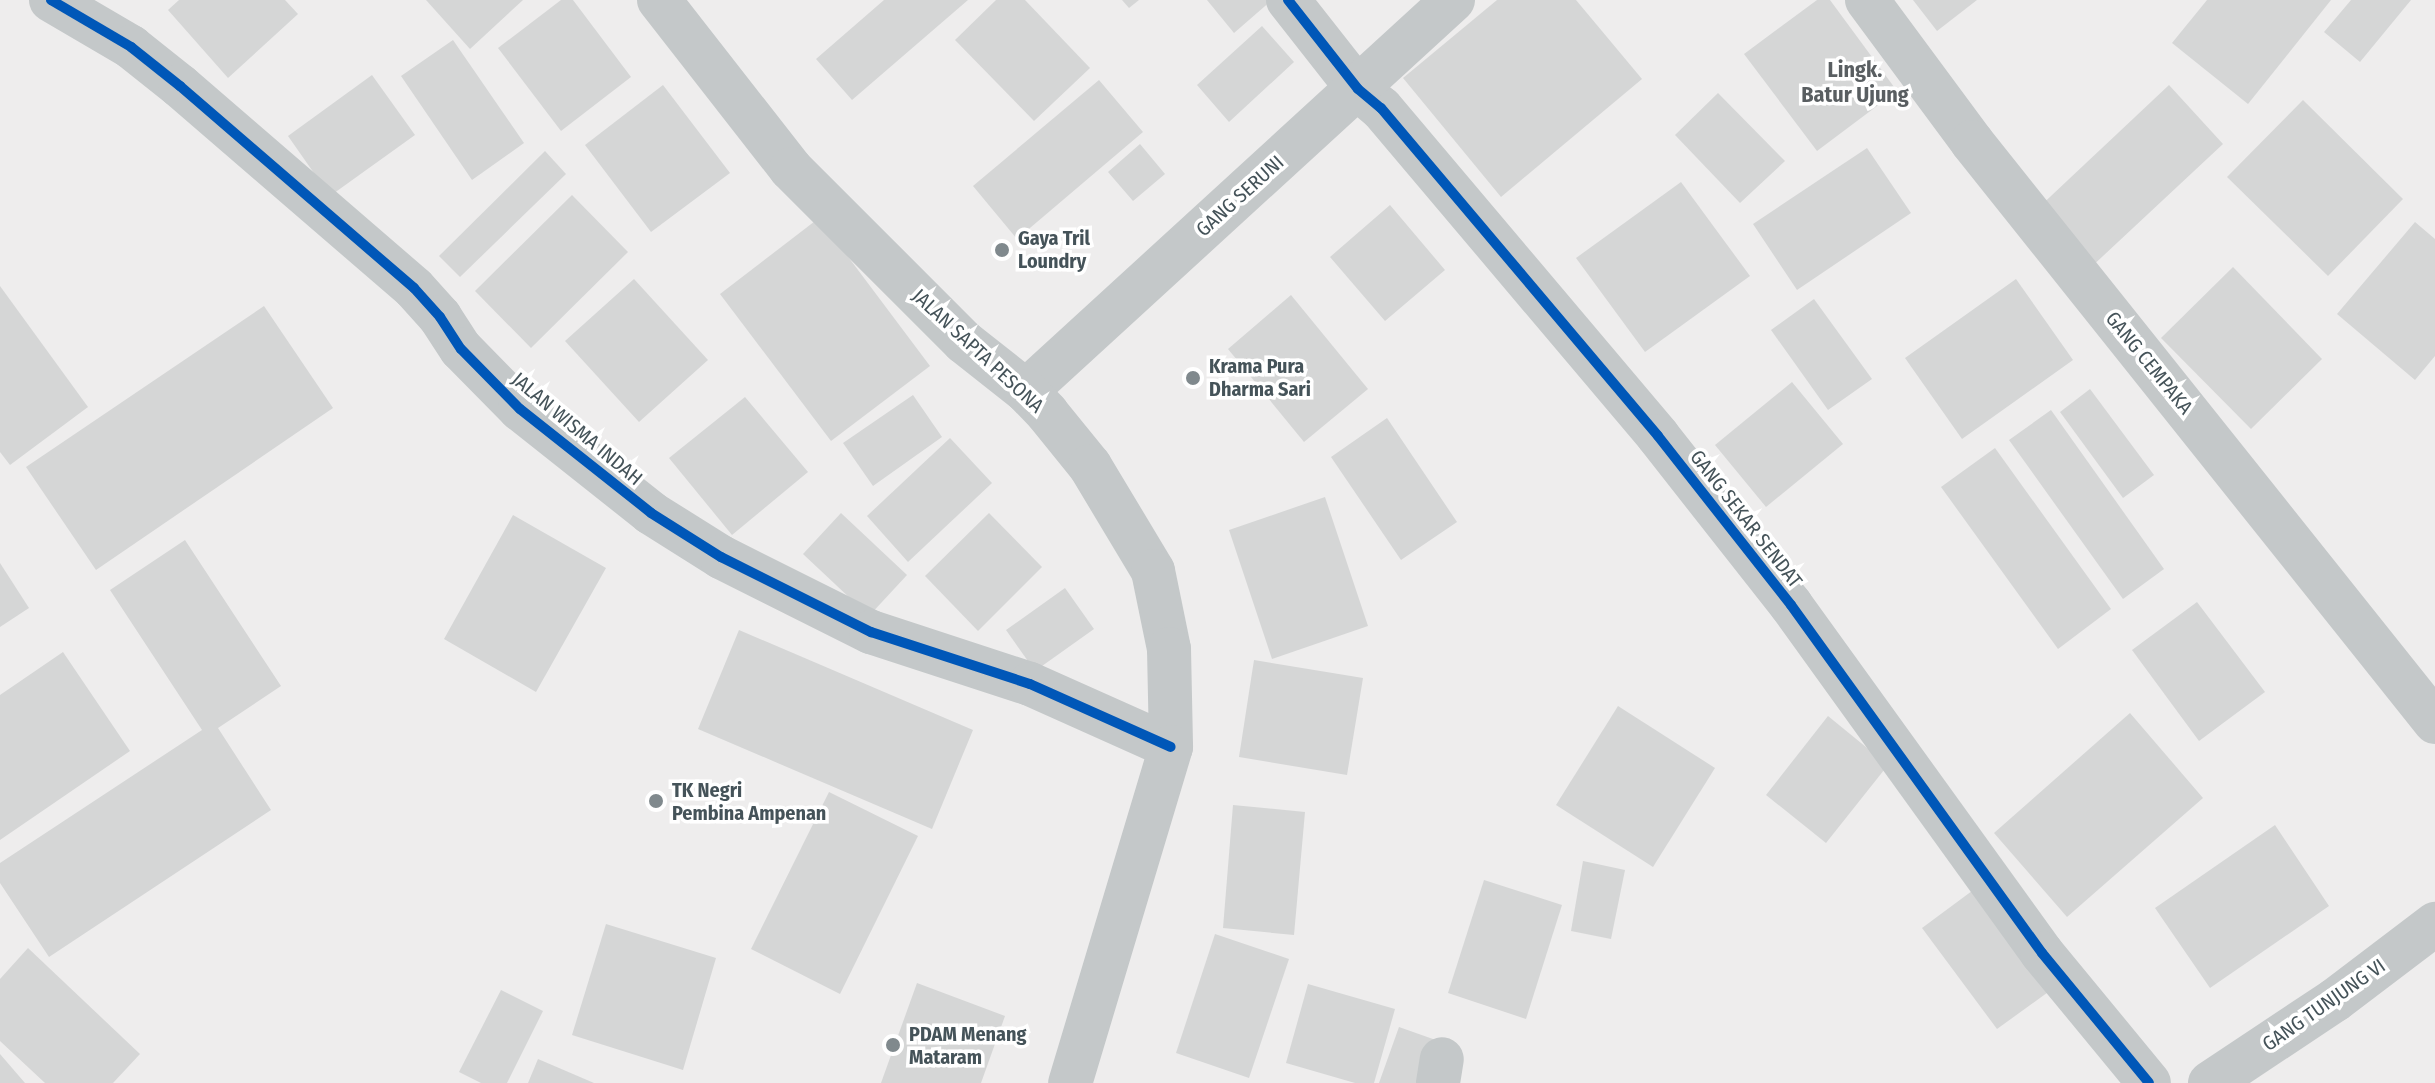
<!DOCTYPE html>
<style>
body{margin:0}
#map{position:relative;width:2435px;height:1083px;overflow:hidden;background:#eeeded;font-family:"Fira Sans Condensed",sans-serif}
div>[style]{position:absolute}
.building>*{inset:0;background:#d5d6d6}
.minor>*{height:44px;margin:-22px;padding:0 22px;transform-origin:22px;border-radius:22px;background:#c4c8c9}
.tertiary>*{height:44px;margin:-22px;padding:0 22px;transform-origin:22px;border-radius:22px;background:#c4c8c9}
.cycleway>*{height:10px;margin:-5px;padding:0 5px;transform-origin:5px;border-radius:5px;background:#0057b8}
.dots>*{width:22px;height:22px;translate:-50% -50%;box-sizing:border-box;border:4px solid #fff;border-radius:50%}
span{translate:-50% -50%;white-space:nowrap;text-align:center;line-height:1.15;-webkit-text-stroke:7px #fff;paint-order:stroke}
.street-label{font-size:20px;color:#455359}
.poi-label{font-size:20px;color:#455359;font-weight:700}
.left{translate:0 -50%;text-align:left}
.neighbourhood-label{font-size:22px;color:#595e61;font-weight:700}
</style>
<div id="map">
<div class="building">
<i style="clip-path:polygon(179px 0,285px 0,298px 14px,228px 78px,168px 10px)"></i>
<i style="clip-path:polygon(426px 0,523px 0,470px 49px)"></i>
<i style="clip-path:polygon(561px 0,573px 0,631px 77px,561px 131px,498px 48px)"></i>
<i style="clip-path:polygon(884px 0,968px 0,852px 100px,816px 59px)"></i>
<i style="clip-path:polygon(996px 0,1025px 0,1090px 68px,1034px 121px,955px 40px)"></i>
<i style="clip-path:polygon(1122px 0,1139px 0,1129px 8px)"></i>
<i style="clip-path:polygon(1207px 0,1272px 0,1234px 33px)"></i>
<i style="clip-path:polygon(1497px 0,1576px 0,1642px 79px,1501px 197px,1403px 78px)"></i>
<i style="clip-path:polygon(1817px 0,1830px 0,1897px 91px,1817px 151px,1744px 54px)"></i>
<i style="clip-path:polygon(1913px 0,1977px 0,1937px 31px)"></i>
<i style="clip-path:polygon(2207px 0,2331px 0,2248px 104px,2172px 43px)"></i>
<i style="clip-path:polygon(2351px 0,2411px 0,2360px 62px,2324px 32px)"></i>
<i style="clip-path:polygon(1262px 26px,1294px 62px,1229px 122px,1197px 85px)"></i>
<i style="clip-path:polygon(453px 40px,524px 143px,472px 180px,401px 76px)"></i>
<i style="clip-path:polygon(372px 75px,415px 135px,330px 196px,288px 136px)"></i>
<i style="clip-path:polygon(1099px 80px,1143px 132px,1017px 239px,973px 186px)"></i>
<i style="clip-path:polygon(663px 85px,730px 173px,651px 232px,585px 145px)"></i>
<i style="clip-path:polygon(2169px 85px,2223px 144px,2088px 270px,2034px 212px)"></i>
<i style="clip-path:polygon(1718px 93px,1785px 161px,1740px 203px,1675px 135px)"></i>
<i style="clip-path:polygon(2303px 100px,2403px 199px,2328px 276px,2227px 177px)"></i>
<i style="clip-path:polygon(1140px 144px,1165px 174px,1133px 201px,1108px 172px)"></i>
<i style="clip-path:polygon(1867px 148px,1911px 213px,1797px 290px,1753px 224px)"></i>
<i style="clip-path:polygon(545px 151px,566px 174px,460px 277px,439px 256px)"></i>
<i style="clip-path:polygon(1681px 182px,1750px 276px,1645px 352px,1576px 258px)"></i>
<i style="clip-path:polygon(572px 195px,628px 252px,531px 348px,475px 291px)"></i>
<i style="clip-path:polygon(1390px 205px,1445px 270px,1385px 321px,1330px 257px)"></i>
<i style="clip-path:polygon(819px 218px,930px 366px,831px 441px,720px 294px)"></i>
<i style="clip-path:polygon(2415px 222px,2435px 239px,2435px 356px,2415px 380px,2337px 314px)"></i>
<i style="clip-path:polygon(2233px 267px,2322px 359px,2251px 429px,2161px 338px)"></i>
<i style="clip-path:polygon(634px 279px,708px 360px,639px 422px,565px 341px)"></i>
<i style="clip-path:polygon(2016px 279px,2073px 360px,1962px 439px,1905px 358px)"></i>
<i style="clip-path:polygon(0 286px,88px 407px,10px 465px,0 452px)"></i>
<i style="clip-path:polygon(1291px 295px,1368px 389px,1304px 442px,1228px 349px)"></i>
<i style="clip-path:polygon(1814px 299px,1872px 379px,1828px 410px,1771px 330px)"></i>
<i style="clip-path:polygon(264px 306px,333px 408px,96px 570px,26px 467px)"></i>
<i style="clip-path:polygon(1792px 382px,1843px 444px,1766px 507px,1715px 445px)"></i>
<i style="clip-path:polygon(2090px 389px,2154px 475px,2123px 498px,2060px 412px)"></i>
<i style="clip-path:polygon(913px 395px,942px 437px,873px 486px,843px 443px)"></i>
<i style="clip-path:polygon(745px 397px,808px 472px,732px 535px,669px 458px)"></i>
<i style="clip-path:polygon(2051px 410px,2164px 569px,2123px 599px,2009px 440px)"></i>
<i style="clip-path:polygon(1387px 418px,1457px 522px,1401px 560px,1331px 457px)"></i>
<i style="clip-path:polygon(950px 438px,992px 483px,908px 562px,867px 516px)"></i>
<i style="clip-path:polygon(1995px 448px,2111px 609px,2058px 649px,1941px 487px)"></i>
<i style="clip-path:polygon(1325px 497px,1368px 626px,1272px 659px,1229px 530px)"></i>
<i style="clip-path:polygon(841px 513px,907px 575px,869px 616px,803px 554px)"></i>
<i style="clip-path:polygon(989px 513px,1042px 567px,978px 631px,925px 576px)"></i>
<i style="clip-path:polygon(513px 515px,606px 568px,536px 692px,444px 639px)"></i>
<i style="clip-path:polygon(185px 540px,281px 686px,218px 728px,271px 810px,49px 957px,0 883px,0 863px,202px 730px,110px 590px)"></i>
<i style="clip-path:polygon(0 563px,29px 608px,0 627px)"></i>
<i style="clip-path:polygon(1065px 588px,1094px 629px,1035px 671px,1006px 630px)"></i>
<i style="clip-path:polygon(2197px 602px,2265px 692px,2199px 741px,2132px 650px)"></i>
<i style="clip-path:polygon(739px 630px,973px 730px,932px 829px,698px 729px)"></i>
<i style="clip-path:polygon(63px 652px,130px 751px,0 840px,0 695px)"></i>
<i style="clip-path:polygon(1254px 660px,1363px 678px,1347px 775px,1239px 757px)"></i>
<i style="clip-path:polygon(1618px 706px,1715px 768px,1653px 867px,1556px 805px)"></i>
<i style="clip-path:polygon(2130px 713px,2203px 798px,2067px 917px,1994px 833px)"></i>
<i style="clip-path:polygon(1828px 716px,1888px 765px,1826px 843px,1766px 795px)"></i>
<i style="clip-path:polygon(829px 792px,918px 836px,840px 994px,751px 949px)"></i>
<i style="clip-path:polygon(1233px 805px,1305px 812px,1294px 935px,1223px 928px)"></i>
<i style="clip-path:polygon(2275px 825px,2329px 906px,2210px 988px,2155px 908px)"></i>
<i style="clip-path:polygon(1583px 861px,1625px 870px,1611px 939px,1571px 931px)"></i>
<i style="clip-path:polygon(1484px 880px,1562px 905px,1526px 1019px,1448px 993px)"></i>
<i style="clip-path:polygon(1976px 888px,2051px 990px,1997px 1029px,1922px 928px)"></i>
<i style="clip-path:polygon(606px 924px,716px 958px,683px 1070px,572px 1035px)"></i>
<i style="clip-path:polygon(1215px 934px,1289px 959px,1249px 1078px,1176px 1053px)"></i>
<i style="clip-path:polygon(28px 948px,140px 1054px,113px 1083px,45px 1083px,0 1041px,0 979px)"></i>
<i style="clip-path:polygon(917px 983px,1005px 1016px,981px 1083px,881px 1083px)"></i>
<i style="clip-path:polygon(1308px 984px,1395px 1009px,1374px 1083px,1355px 1083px,1286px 1063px)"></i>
<i style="clip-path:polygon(501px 990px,543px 1011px,507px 1083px,481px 1083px,459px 1072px)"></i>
<i style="clip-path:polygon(1399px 1027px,1447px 1044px,1433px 1083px,1379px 1083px)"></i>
<i style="clip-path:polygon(0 1054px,25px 1083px,0 1083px)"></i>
<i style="clip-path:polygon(538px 1059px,594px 1083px,528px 1083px)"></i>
</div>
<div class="minor">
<i style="left:51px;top:0;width:93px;rotate:30.4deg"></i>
<i style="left:131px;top:47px;width:63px;rotate:38.5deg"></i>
<i style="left:180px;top:86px;width:309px;rotate:40.8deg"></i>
<i style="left:414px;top:288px;width:39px;rotate:48deg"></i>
<i style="left:440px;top:317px;width:38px;rotate:57deg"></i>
<i style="left:461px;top:349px;width:84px;rotate:45.5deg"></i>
<i style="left:520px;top:409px;width:167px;rotate:38.4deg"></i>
<i style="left:651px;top:513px;width:83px;rotate:32.2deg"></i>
<i style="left:721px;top:557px;width:168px;rotate:26.6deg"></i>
<i style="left:871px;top:632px;width:167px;rotate:18.1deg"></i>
<i style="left:1030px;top:684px;width:154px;rotate:24.1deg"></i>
<i style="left:1288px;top:0;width:113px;rotate:51.8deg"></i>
<i style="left:1358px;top:89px;width:30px;rotate:40deg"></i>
<i style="left:1381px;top:108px;width:429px;rotate:49.8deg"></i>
<i style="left:1658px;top:436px;width:215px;rotate:51.8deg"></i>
<i style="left:1791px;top:605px;width:429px;rotate:54.2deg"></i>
<i style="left:2042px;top:953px;width:168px;rotate:50.5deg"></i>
<i style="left:1867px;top:0;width:177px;rotate:53.5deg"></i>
<i style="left:1972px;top:142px;width:742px;rotate:51.4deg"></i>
<i style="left:1026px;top:391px;width:579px;rotate:-42.48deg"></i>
<i style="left:1438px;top:1083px;width:24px;rotate:-81deg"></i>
<i style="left:2210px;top:1083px;width:150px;rotate:-33.6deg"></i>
<i style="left:2335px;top:1000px;width:126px;rotate:-37.2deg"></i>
</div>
<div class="tertiary">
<i style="left:659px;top:0;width:214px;rotate:52deg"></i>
<i style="left:791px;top:169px;width:245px;rotate:45deg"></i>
<i style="left:964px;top:342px;width:79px;rotate:38.3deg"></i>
<i style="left:1026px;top:391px;width:30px;rotate:46deg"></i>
<i style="left:1047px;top:413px;width:68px;rotate:50.9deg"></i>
<i style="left:1090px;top:466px;width:122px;rotate:59deg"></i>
<i style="left:1153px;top:571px;width:80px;rotate:78.4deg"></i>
<i style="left:1169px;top:649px;width:98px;rotate:88.8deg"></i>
<i style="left:1171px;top:747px;width:351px;rotate:106.7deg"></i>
</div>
<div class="cycleway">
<i style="left:51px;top:0;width:93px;rotate:30.4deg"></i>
<i style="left:131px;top:47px;width:63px;rotate:38.5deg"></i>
<i style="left:180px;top:86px;width:309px;rotate:40.8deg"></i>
<i style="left:414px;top:288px;width:39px;rotate:48deg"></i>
<i style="left:440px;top:317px;width:38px;rotate:57deg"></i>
<i style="left:461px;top:349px;width:84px;rotate:45.5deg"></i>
<i style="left:520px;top:409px;width:167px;rotate:38.4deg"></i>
<i style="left:651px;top:513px;width:83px;rotate:32.2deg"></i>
<i style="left:721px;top:557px;width:168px;rotate:26.6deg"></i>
<i style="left:871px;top:632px;width:167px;rotate:18.1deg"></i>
<i style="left:1030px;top:684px;width:154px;rotate:24.1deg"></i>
<i style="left:1288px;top:0;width:113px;rotate:51.8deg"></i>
<i style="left:1358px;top:89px;width:30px;rotate:40deg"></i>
<i style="left:1381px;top:108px;width:429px;rotate:49.8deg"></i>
<i style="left:1658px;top:436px;width:215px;rotate:51.8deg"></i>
<i style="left:1791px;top:605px;width:429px;rotate:54.2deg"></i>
<i style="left:2042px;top:953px;width:168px;rotate:50.5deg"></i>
</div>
<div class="dots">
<i style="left:1002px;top:250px;background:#80898d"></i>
<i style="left:1193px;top:378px;background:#80898d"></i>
<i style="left:656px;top:801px;background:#80898d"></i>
<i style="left:893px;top:1045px;background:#80898d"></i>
</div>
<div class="street-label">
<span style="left:1240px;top:196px;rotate:-42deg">GANG SERUNI</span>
<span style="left:978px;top:351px;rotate:43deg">JALAN SAPTA PESONA</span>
<span style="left:2149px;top:363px;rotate:51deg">GANG CEMPAKA</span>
<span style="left:577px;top:429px;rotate:40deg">JALAN WISMA INDAH</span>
<span style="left:1746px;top:519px;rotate:52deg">GANG SEKAR SENDAT</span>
<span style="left:2324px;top:1005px;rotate:-35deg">GANG TUNJUNG VI</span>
</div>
<div class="poi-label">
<span class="left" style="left:1018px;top:250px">Gaya Tril<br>Loundry</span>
<span class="left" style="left:1209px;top:378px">Krama Pura<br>Dharma Sari</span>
<span class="left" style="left:672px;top:802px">TK Negri<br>Pembina Ampenan</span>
<span class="left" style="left:909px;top:1046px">PDAM Menang<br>Mataram</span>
</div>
<div class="neighbourhood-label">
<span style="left:1855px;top:82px">Lingk.<br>Batur Ujung</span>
</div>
</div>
